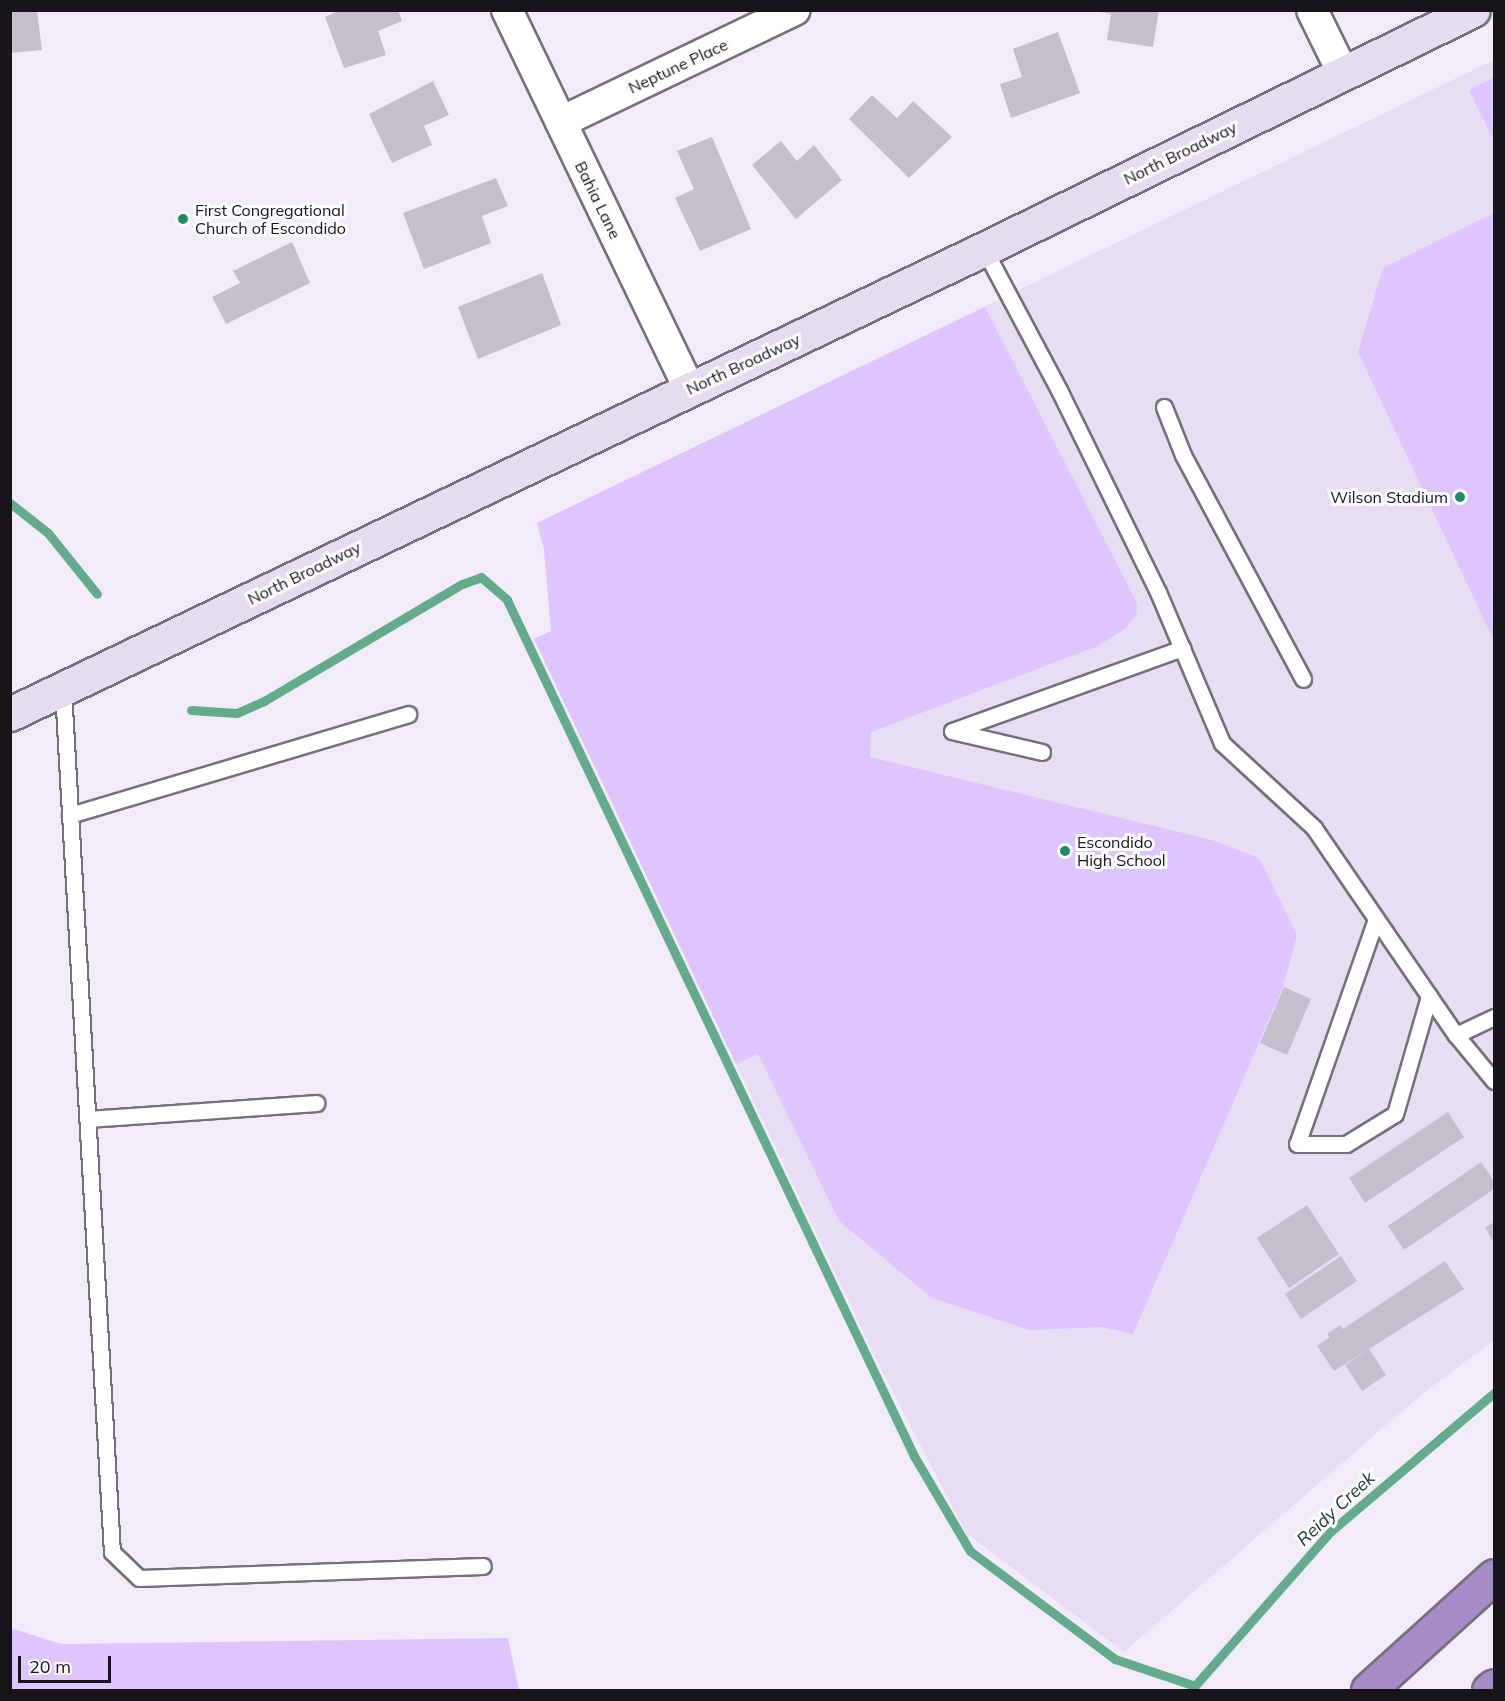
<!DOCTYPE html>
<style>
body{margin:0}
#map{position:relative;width:1505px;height:1701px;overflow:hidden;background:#f1ebfa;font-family:Mulish,sans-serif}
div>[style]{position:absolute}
.built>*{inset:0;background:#e7def3}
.green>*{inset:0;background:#dec5fd}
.stream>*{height:9px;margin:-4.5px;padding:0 4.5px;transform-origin:4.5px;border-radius:4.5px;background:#64aa8c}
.building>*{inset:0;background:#c5bfcd}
.roads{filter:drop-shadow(2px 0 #75707c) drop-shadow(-2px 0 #75707c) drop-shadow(0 2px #75707c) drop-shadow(0 -2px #75707c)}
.lane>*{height:15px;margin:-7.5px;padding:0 7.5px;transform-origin:7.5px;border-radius:7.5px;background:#fff}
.street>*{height:30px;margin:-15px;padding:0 15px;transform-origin:15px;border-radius:15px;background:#fff}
.secondary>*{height:33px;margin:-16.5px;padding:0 16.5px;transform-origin:16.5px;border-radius:16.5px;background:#e5dcef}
.highway>*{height:33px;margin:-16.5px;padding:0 16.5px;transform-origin:16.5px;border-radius:16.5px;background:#a78cc9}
.dots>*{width:16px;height:16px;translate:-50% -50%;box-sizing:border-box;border:3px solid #fcfbfe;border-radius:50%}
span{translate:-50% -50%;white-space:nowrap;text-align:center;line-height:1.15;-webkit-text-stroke:6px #fcfbfe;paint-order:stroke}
.street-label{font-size:16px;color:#17151a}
.poi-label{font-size:16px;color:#17151a}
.left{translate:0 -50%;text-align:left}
.right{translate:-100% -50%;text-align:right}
.water-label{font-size:18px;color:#163629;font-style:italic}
.frame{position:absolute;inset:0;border:12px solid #17151a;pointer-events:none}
.scale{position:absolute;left:18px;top:1656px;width:93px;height:27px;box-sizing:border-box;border:3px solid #17151a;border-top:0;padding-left:8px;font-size:18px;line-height:21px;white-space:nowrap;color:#17151a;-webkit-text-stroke:4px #fcfbfe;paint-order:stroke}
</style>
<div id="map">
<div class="built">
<i style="clip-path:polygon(1494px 60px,1494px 1340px,1422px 1394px,1124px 1652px,966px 1533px,879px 1365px,534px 639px,551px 631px,544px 549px,537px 523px)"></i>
</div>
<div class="green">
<i style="clip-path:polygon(1494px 77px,1494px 141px,1469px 90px)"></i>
<i style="clip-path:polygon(1494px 213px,1494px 641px,1358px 352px,1383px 268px)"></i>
<i style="clip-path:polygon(985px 307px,1137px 603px,1137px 614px,1126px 628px,1098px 646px,871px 732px,870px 757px,1212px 840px,1259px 858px,1297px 935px,1283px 987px,1133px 1334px,1102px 1327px,1029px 1330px,932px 1298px,839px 1221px,758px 1054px,736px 1064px,534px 639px,551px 631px,544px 549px,537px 523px)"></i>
<i style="clip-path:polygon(10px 1628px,61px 1644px,508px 1638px,519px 1690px,11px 1690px)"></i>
</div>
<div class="stream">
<i style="left:10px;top:503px;width:48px;rotate:38.3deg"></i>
<i style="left:48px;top:533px;width:78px;rotate:51.2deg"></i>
<i style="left:191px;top:710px;width:46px;rotate:3.7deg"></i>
<i style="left:237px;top:713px;width:30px;rotate:-24deg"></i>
<i style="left:264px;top:701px;width:230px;rotate:-30.6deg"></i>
<i style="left:462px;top:584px;width:20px;rotate:-20deg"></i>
<i style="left:481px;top:577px;width:35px;rotate:41deg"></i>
<i style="left:507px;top:600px;width:948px;rotate:64.57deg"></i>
<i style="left:914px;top:1456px;width:110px;rotate:59.5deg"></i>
<i style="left:970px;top:1551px;width:181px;rotate:36.7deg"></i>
<i style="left:1115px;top:1659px;width:84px;rotate:18.6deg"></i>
<i style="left:1192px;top:1689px;width:210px;rotate:-48.7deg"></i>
<i style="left:1331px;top:1531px;width:214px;rotate:-40.3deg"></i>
</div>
<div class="building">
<i style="clip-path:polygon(10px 10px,37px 10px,42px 50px,10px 53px)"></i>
<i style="clip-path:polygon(340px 10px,398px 10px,402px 21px,378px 31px,386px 55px,344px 68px,325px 17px)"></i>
<i style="clip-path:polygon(1090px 10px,1159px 10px,1153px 47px,1107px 40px,1111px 14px)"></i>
<i style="clip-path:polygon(1058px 32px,1080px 93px,1011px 118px,1000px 84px,1022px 77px,1013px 49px)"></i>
<i style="clip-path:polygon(433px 81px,449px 115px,424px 126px,432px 145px,392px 163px,369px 114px)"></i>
<i style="clip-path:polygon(872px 95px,897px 118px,913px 101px,952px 137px,909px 178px,849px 119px)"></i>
<i style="clip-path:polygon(712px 137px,751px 229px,700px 251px,675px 198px,694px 189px,677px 151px)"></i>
<i style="clip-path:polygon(781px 141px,797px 161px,814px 145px,842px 180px,796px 219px,752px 165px)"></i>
<i style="clip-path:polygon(496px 178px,508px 206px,482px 216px,491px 243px,424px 269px,403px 213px)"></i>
<i style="clip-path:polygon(292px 242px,310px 283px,226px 324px,212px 297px,240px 283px,233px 271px)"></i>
<i style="clip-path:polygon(542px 273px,561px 325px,478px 359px,458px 307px)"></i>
<i style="clip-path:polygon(1284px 987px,1311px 999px,1287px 1055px,1260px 1043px)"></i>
<i style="clip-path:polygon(1448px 1112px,1464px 1137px,1365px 1203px,1349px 1178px)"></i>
<i style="clip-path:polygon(1481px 1162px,1494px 1181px,1494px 1189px,1404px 1250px,1388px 1226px)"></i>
<i style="clip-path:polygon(1307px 1205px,1339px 1254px,1289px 1288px,1257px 1238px)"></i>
<i style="clip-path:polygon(1494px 1222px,1494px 1242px,1485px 1228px)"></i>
<i style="clip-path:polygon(1341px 1256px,1357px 1281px,1301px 1319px,1285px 1294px)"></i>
<i style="clip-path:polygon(1445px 1261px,1464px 1289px,1334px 1371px,1317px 1346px,1330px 1337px,1327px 1334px,1340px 1325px,1343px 1329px)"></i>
<i style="clip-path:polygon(1369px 1349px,1386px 1375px,1362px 1391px,1345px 1365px)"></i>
</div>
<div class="roads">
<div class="lane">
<i style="left:984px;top:249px;width:160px;rotate:62deg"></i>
<i style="left:1059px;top:390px;width:225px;rotate:63.9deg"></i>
<i style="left:1158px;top:592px;width:164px;rotate:67deg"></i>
<i style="left:1222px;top:743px;width:125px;rotate:42.7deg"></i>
<i style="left:1314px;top:828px;width:251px;rotate:55.6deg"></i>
<i style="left:1456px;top:1035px;width:60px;rotate:50.4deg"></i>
<i style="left:1164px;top:407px;width:52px;rotate:68.4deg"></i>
<i style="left:1183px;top:455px;width:254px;rotate:61.8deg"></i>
<i style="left:63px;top:690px;width:863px;rotate:86.75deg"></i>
<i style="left:112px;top:1552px;width:37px;rotate:44deg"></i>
<i style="left:139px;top:1578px;width:344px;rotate:-2deg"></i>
<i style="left:1042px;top:752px;width:92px;rotate:-166.9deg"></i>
<i style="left:952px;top:731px;width:245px;rotate:-19.8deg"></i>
<i style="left:70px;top:815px;width:353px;rotate:-16.6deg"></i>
<i style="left:1376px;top:919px;width:238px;rotate:109.3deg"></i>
<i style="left:1297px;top:1144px;width:49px"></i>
<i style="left:1346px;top:1144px;width:57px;rotate:-31.5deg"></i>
<i style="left:1395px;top:1114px;width:123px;rotate:-73.9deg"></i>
<i style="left:1456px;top:1035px;width:42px;rotate:-25.3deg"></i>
<i style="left:88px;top:1119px;width:229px;rotate:-4deg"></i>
</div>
<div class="street">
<i style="left:507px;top:10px;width:420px;rotate:64.3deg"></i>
<i style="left:1312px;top:10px;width:70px;rotate:63.8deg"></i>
<i style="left:561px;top:122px;width:259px;rotate:-25.6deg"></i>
</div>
<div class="secondary">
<i style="left:10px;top:714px;width:1079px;rotate:-25.52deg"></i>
<i style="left:984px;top:249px;width:544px;rotate:-26.05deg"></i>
</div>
<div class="highway">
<i style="left:1368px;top:1690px;width:170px;rotate:-42.1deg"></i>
<i style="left:1489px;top:1690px;width:6px;rotate:-39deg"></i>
</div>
</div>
<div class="dots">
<i style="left:183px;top:219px;background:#228a67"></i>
<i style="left:1460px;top:497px;background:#228a67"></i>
<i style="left:1065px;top:851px;background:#228a67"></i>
</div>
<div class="street-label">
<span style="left:678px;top:66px;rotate:-25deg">Neptune Place</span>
<span style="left:1180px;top:153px;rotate:-26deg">North Broadway</span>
<span style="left:598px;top:200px;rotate:64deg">Bahia Lane</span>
<span style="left:743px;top:364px;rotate:-25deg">North Broadway</span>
<span style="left:304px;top:573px;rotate:-26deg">North Broadway</span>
</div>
<div class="poi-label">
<span class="left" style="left:195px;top:219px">First Congregational<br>Church of Escondido</span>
<span class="right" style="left:1448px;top:497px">Wilson Stadium</span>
<span class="left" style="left:1077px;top:851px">Escondido<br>High School</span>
</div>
<div class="water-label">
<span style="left:1336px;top:1509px;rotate:-43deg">Reidy Creek</span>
</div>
<div class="frame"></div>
<div class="scale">20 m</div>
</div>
